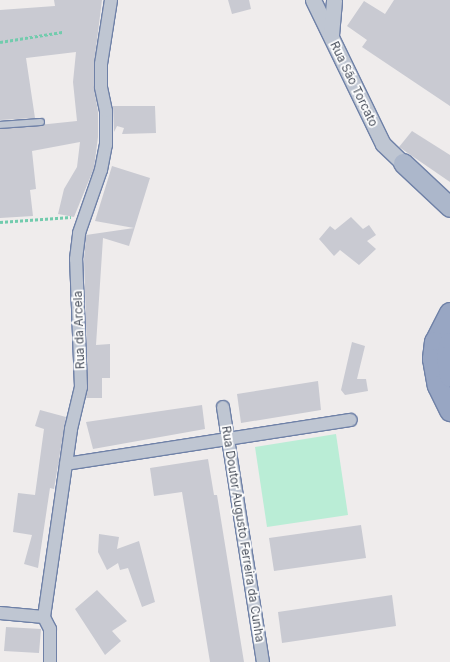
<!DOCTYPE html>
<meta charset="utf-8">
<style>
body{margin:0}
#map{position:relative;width:450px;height:662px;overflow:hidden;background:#efecec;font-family:Inter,sans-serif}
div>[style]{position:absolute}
.green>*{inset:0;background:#baedd6}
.building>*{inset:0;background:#c9cad2}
.path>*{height:2.5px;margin-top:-1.25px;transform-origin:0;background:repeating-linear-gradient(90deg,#72cbad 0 3px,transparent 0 5px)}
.roads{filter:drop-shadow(1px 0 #6f81a7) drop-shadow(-1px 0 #6f81a7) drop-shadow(0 1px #6f81a7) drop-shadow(0 -1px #6f81a7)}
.service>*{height:6px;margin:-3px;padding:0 3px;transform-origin:3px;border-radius:3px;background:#bfc6d2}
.minor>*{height:12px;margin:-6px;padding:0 6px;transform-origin:6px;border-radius:6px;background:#bfc6d2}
.tertiary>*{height:15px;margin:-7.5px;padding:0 7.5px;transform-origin:7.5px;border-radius:7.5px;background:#bfc6d2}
.primary>*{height:19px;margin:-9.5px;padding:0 9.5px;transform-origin:9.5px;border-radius:9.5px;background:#acb7cb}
.trunk>*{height:20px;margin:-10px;padding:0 10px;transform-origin:10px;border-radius:10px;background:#98a6c3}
span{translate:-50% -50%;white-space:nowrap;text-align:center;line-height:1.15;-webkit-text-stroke:3.5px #fff;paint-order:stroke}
.street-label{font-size:12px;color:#454c59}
</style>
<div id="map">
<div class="green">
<i style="clip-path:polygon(336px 434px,348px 515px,267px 527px,255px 447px)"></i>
</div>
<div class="building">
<i style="clip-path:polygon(54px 0,102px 0,94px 64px,94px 88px,98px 112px,98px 137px,94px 168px,74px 217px,58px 214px,64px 189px,77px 167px,80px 142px,32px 151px,36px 189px,30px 190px,33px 216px,0 218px,0 129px,77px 121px,73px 82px,76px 52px,26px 58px,35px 118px,0 120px,0 10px,55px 6px)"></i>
<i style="clip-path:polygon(228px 0,249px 0,251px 9px,232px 14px)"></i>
<i style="clip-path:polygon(394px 0,450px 0,450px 106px,362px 47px,367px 40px,347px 26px,364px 1px,385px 14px)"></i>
<i style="clip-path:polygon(113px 106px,155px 106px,156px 133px,122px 134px,124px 128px,117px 126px,114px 132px)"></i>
<i style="clip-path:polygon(412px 131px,450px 155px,450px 182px,399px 147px)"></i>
<i style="clip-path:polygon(112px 166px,150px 178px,129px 246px,103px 238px,96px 345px,110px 344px,110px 378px,102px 378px,102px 398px,86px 398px,88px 387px,84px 259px,86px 235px,134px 228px,95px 221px)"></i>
<i style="clip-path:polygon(351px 217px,363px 229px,369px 225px,376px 235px,367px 241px,376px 249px,359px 265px,340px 250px,334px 256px,319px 239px,330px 226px,335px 230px)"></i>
<i style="clip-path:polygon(352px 342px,365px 346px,357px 379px,366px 379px,368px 391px,345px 395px,341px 390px)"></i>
<i style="clip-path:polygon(318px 381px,321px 410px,241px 423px,237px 394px)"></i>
<i style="clip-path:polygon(202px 405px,205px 429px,93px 449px,86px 422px)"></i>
<i style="clip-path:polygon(40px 410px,66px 417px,54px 489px,50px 488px,38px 568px,24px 564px,32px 535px,13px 532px,18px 493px,35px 495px,44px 429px,35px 426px)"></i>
<i style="clip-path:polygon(208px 459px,214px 495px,217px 495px,244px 662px,210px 662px,182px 492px,154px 496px,150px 468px)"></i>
<i style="clip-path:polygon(361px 525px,366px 558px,274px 571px,269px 538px)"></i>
<i style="clip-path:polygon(99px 534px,119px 537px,117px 549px,139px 541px,155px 602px,142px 607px,128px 568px,120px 570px,118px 563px,107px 570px,98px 552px)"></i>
<i style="clip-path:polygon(97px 590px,127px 621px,112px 631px,121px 641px,105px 655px,75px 609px)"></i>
<i style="clip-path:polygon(392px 595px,396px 626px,282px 643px,278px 612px)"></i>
<i style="clip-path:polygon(6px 627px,41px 629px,39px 653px,4px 651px)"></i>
</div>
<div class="path">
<i style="left:0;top:42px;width:63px;rotate:-9.2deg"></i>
<i style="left:0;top:222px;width:71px;rotate:-4deg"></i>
</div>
<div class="roads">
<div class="service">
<i style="left:0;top:125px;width:41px;rotate:-4.2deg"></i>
</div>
<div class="minor">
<i style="left:223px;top:407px;width:258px;rotate:81.1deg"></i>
<i style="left:66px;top:464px;width:288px;rotate:-8.8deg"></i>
<i style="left:0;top:613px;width:44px;rotate:5.2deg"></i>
<i style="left:50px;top:662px;width:33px;rotate:-90deg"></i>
<i style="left:50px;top:629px;width:13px;rotate:-117deg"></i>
<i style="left:44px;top:617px;width:190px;rotate:-81.8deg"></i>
<i style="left:71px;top:429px;width:43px;rotate:-76.6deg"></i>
<i style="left:81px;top:387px;width:128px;rotate:-92.2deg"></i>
<i style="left:76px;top:259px;width:26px;rotate:-83deg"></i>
<i style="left:79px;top:233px;width:67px;rotate:-70.8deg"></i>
<i style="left:101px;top:170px;width:25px;rotate:-79deg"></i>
<i style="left:106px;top:145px;width:34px;rotate:-90deg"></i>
<i style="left:106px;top:111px;width:25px;rotate:-102deg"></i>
<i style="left:101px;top:87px;width:23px;rotate:-90deg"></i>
<i style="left:101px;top:64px;width:65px;rotate:-81.1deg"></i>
</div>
<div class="tertiary">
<i style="left:313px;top:0;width:160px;rotate:64.1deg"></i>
<i style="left:383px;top:144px;width:28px;rotate:44deg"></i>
<i style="left:331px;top:35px;width:35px;rotate:-85deg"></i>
</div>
<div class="primary">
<i style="left:403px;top:163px;width:64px;rotate:43.1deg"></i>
</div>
<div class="trunk">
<i style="left:450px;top:313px;width:33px;rotate:117deg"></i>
<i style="left:435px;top:342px;width:17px;rotate:97deg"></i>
<i style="left:433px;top:359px;width:27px;rotate:80deg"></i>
<i style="left:438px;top:386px;width:28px;rotate:64deg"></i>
<i style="left:450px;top:343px;width:14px;rotate:102deg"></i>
<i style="left:447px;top:357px;width:20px;rotate:81deg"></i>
</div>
</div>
<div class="street-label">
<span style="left:354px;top:84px;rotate:64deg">Rua São Torcato</span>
<span style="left:79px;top:330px;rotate:-92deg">Rua da Arcela</span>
<span style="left:243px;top:534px;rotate:81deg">Rua Doutor Augusto Ferreira da Cunha</span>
</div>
</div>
